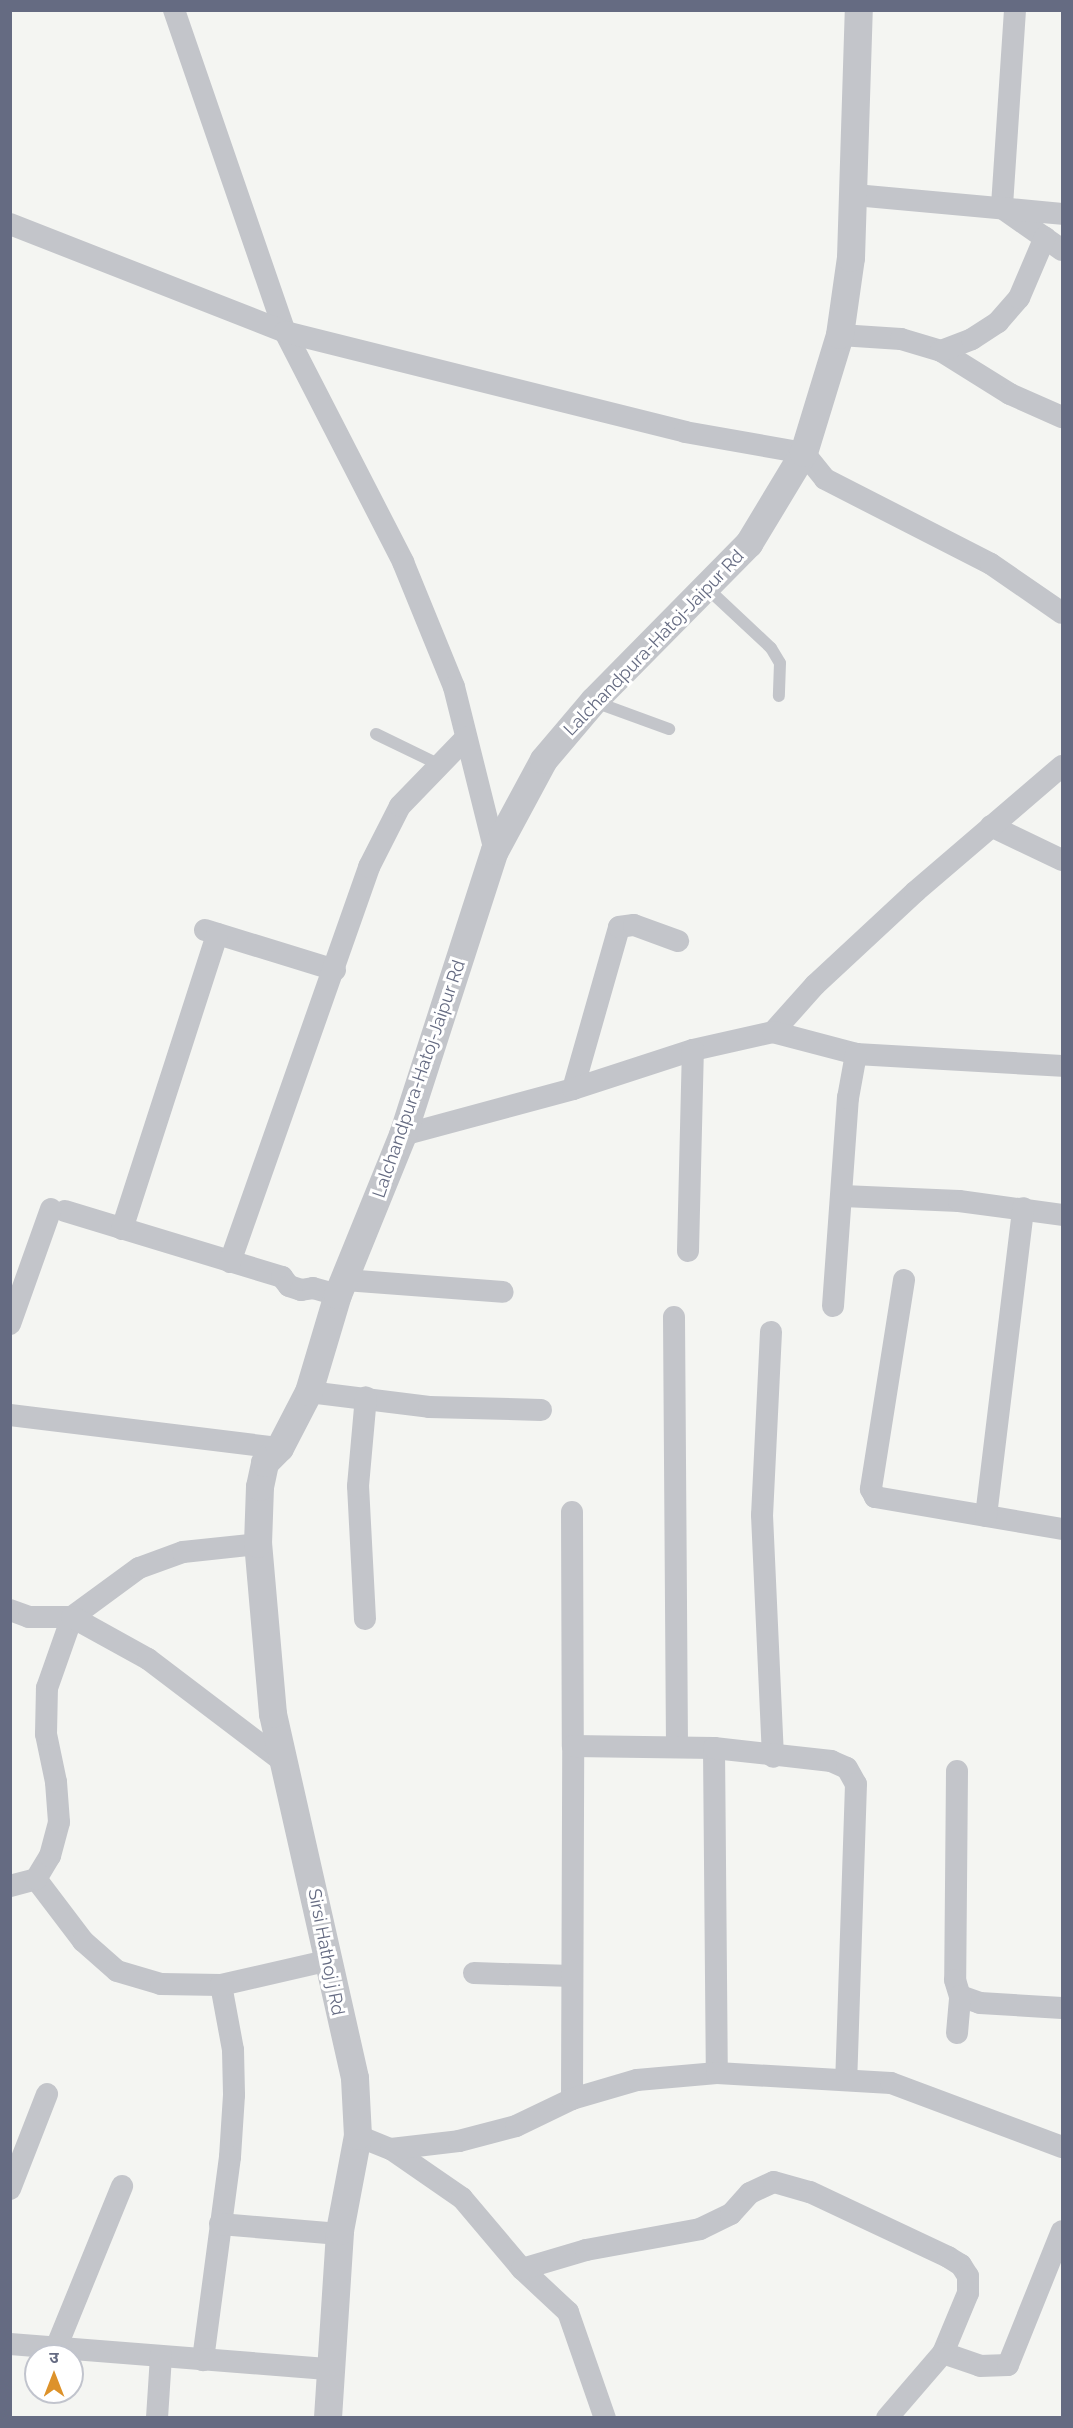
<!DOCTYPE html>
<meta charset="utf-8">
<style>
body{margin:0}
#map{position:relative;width:1073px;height:2428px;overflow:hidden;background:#f4f5f2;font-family:Raleway,"Noto Sans Devanagari",sans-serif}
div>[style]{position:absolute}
.service>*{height:12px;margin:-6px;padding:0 6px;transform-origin:6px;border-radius:6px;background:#c3c5ca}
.minor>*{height:22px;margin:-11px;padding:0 11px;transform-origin:11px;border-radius:11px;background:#c3c5ca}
.tertiary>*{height:28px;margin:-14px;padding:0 14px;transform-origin:14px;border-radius:14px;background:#c3c5ca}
span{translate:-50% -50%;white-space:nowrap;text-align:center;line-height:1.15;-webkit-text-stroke:6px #fff;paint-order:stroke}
.street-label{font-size:18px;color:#656b82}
.frame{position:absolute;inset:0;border:12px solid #656b82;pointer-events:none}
.north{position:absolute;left:24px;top:2344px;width:60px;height:60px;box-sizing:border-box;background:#fff;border:2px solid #c1c4cd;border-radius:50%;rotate:0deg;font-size:16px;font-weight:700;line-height:24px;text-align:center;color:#656b82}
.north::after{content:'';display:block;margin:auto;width:21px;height:27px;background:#dd922a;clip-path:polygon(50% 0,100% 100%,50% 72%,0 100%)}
</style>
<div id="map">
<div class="service">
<i style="left:708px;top:589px;width:86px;rotate:43.1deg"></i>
<i style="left:771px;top:648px;width:17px;rotate:59deg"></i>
<i style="left:780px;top:663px;width:33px;rotate:92deg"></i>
<i style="left:595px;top:702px;width:79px;rotate:20deg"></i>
<i style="left:376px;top:734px;width:69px;rotate:25.8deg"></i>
</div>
<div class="minor">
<i style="left:174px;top:10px;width:341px;rotate:71deg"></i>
<i style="left:285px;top:332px;width:259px;rotate:62.8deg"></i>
<i style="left:403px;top:562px;width:135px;rotate:67.8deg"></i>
<i style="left:454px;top:687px;width:169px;rotate:76deg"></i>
<i style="left:1015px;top:10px;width:198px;rotate:93.8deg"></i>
<i style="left:1002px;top:208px;width:73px;rotate:35deg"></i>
<i style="left:855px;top:195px;width:208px;rotate:5.2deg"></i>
<i style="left:10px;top:224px;width:295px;rotate:21.4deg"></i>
<i style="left:285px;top:332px;width:412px;rotate:14deg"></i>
<i style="left:685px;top:432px;width:121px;rotate:10deg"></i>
<i style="left:804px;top:453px;width:33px;rotate:51deg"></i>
<i style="left:825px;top:479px;width:186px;rotate:27.1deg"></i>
<i style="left:991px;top:564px;width:86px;rotate:34.6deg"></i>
<i style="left:840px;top:335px;width:61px;rotate:3.8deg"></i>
<i style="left:901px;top:339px;width:42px;rotate:16.7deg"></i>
<i style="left:941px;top:351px;width:81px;rotate:31.9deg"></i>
<i style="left:1010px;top:394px;width:57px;rotate:23.9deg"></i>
<i style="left:941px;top:351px;width:33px;rotate:-21deg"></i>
<i style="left:972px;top:339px;width:31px;rotate:-33deg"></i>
<i style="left:998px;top:322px;width:32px;rotate:-49deg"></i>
<i style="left:1019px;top:298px;width:66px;rotate:-66.9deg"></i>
<i style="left:991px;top:826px;width:79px;rotate:25.6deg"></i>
<i style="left:205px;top:930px;width:136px;rotate:17.1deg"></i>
<i style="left:773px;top:1032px;width:63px;rotate:-48.2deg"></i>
<i style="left:815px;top:985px;width:137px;rotate:-42.9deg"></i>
<i style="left:915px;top:892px;width:194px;rotate:-40.6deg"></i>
<i style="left:573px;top:1089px;width:168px;rotate:-74.1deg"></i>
<i style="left:619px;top:927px;width:15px;rotate:-8deg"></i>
<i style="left:634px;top:925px;width:47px;rotate:20deg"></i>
<i style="left:403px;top:1135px;width:176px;rotate:-15.1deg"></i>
<i style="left:573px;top:1089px;width:126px;rotate:-18deg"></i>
<i style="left:693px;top:1050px;width:82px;rotate:-12.7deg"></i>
<i style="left:773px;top:1032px;width:86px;rotate:14.8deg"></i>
<i style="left:856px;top:1054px;width:206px;rotate:3.3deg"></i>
<i style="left:843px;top:1196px;width:116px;rotate:2.5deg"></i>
<i style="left:959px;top:1201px;width:104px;rotate:7.7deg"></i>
<i style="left:65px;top:1211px;width:227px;rotate:16.9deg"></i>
<i style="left:282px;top:1277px;width:11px;rotate:52deg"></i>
<i style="left:289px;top:1286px;width:13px;rotate:18deg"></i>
<i style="left:301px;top:1290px;width:12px;rotate:-9deg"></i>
<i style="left:313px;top:1288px;width:26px;rotate:16deg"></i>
<i style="left:122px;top:1229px;width:310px;rotate:-72.1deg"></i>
<i style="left:688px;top:1251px;width:201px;rotate:-88.6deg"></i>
<i style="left:230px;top:1262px;width:419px;rotate:-70.6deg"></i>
<i style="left:369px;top:867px;width:68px;rotate:-63.1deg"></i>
<i style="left:400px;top:806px;width:95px;rotate:-45.9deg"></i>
<i style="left:345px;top:1280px;width:158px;rotate:4.3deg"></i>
<i style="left:904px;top:1280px;width:212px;rotate:99deg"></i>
<i style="left:871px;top:1489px;width:9px;rotate:63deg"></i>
<i style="left:875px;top:1497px;width:190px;rotate:9.7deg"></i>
<i style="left:833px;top:1306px;width:209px;rotate:-85.9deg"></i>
<i style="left:848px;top:1098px;width:45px;rotate:-79.7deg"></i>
<i style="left:674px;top:1317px;width:428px;rotate:89.6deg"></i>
<i style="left:10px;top:1324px;width:122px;rotate:-70.4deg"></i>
<i style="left:771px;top:1332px;width:183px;rotate:92.8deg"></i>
<i style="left:762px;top:1515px;width:242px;rotate:87.4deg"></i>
<i style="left:309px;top:1392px;width:121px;rotate:7.1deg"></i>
<i style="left:429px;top:1407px;width:112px;rotate:1.5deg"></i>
<i style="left:10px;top:1415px;width:272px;rotate:7deg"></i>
<i style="left:572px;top:1512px;width:234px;rotate:89.8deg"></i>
<i style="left:986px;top:1516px;width:310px;rotate:-83.1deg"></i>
<i style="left:10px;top:1610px;width:20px;rotate:20deg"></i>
<i style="left:29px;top:1617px;width:43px"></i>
<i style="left:72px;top:1617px;width:83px;rotate:-36.2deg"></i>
<i style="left:139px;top:1568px;width:47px;rotate:-20deg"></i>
<i style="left:183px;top:1552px;width:75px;rotate:-6.1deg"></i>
<i style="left:365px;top:1619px;width:133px;rotate:-93deg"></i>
<i style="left:358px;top:1486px;width:89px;rotate:-84.9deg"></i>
<i style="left:714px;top:1748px;width:325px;rotate:89.5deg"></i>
<i style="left:957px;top:1771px;width:209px;rotate:90.5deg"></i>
<i style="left:955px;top:1980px;width:17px;rotate:73deg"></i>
<i style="left:960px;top:1996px;width:21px;rotate:19deg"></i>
<i style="left:980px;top:2003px;width:82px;rotate:3.5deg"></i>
<i style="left:36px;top:1879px;width:78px;rotate:52.8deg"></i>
<i style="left:83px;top:1941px;width:45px;rotate:41.4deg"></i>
<i style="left:117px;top:1971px;width:46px;rotate:16.5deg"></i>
<i style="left:161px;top:1984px;width:60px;rotate:1deg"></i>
<i style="left:221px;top:1985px;width:66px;rotate:79.5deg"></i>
<i style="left:233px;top:2050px;width:45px;rotate:88.7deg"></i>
<i style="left:234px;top:2095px;width:62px;rotate:93.7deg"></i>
<i style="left:230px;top:2157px;width:205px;rotate:97.6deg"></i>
<i style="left:10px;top:1886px;width:27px;rotate:-15deg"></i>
<i style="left:36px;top:1879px;width:27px;rotate:-59deg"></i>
<i style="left:50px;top:1856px;width:35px;rotate:-75deg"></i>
<i style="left:59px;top:1822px;width:40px;rotate:-94.3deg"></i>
<i style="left:56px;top:1782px;width:49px;rotate:-101.8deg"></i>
<i style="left:46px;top:1734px;width:46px;rotate:-88.8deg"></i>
<i style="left:47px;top:1688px;width:75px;rotate:-70.6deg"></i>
<i style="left:72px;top:1617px;width:87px;rotate:28.9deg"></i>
<i style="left:148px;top:1659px;width:172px;rotate:37.2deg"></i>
<i style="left:474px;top:1973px;width:98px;rotate:1.8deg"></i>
<i style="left:221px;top:1985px;width:108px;rotate:-12.9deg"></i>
<i style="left:957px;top:2033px;width:37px;rotate:-85deg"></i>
<i style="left:572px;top:2099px;width:353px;rotate:-89.8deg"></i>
<i style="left:573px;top:1746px;width:141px;rotate:0.8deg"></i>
<i style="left:714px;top:1748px;width:118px;rotate:6.3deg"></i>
<i style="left:831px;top:1761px;width:17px;rotate:24deg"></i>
<i style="left:847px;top:1768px;width:18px;rotate:61deg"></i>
<i style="left:856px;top:1784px;width:294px;rotate:91.9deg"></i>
<i style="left:358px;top:2136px;width:35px;rotate:22deg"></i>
<i style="left:391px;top:2149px;width:86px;rotate:34.6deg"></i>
<i style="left:462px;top:2198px;width:93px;rotate:49.8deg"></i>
<i style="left:522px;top:2269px;width:63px;rotate:43.1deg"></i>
<i style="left:568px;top:2312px;width:112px;rotate:70.8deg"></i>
<i style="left:391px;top:2149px;width:68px;rotate:-6.7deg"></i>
<i style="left:459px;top:2141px;width:59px;rotate:-14.7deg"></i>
<i style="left:516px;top:2126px;width:62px;rotate:-25.7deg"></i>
<i style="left:572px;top:2099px;width:68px;rotate:-16.3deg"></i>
<i style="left:637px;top:2080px;width:80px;rotate:-5deg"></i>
<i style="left:717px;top:2073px;width:174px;rotate:3.3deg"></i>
<i style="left:891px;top:2083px;width:183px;rotate:20.5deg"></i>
<i style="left:10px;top:2189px;width:102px;rotate:-68.7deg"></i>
<i style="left:220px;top:2224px;width:120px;rotate:4.8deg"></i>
<i style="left:522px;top:2269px;width:67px;rotate:-16.5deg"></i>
<i style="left:586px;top:2250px;width:116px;rotate:-10.4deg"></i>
<i style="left:700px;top:2229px;width:34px;rotate:-26deg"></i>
<i style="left:731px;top:2214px;width:28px;rotate:-48deg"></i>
<i style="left:750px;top:2193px;width:26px;rotate:-25deg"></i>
<i style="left:774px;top:2182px;width:37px;rotate:16deg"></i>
<i style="left:810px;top:2192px;width:153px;rotate:25.2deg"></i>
<i style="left:948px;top:2257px;width:15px;rotate:32deg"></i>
<i style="left:961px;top:2265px;width:13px;rotate:58deg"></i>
<i style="left:968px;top:2276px;width:17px;rotate:90deg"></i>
<i style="left:968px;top:2293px;width:65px;rotate:112.6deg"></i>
<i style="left:943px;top:2353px;width:86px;rotate:130.7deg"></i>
<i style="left:10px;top:2344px;width:321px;rotate:4.5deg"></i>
<i style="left:56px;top:2348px;width:175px;rotate:-67.8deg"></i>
<i style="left:943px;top:2353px;width:39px;rotate:19deg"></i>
<i style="left:980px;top:2366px;width:28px;rotate:-2deg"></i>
<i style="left:1008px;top:2365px;width:144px;rotate:-68.1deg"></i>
<i style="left:157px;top:2418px;width:62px;rotate:-86.3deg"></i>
</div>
<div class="tertiary">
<i style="left:328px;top:2418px;width:187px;rotate:-86.3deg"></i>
<i style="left:340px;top:2231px;width:97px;rotate:-79.3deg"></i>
<i style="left:358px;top:2136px;width:58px;rotate:-93deg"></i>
<i style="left:355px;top:2078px;width:373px;rotate:-102.7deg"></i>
<i style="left:273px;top:1714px;width:171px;rotate:-95deg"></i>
<i style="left:258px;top:1544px;width:57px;rotate:-88deg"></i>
<i style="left:260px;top:1487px;width:25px;rotate:-78deg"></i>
<i style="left:265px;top:1463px;width:21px;rotate:-45deg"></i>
<i style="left:280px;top:1448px;width:63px;rotate:-62.6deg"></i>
<i style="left:309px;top:1392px;width:101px;rotate:-73.4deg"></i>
<i style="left:338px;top:1295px;width:173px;rotate:-67.9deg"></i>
<i style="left:403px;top:1135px;width:299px;rotate:-72.1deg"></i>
<i style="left:495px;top:851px;width:103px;rotate:-61.7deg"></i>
<i style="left:544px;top:760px;width:77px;rotate:-49.7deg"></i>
<i style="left:594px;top:701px;width:221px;rotate:-45.4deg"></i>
<i style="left:749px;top:544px;width:106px;rotate:-58.9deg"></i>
<i style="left:804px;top:453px;width:123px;rotate:-73deg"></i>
<i style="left:840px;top:335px;width:78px;rotate:-81.9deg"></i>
<i style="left:851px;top:258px;width:248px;rotate:-88.2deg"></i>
</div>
<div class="street-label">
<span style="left:654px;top:643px;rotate:-46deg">Lalchandpura-Hatoj-Jaipur Rd</span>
<span style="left:419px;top:1079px;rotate:-71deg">Lalchandpura-Hatoj-Jaipur Rd</span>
<span style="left:326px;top:1952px;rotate:79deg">Sirsi Hathoj j Rd</span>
</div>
<div class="frame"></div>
<div class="north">उ</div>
</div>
